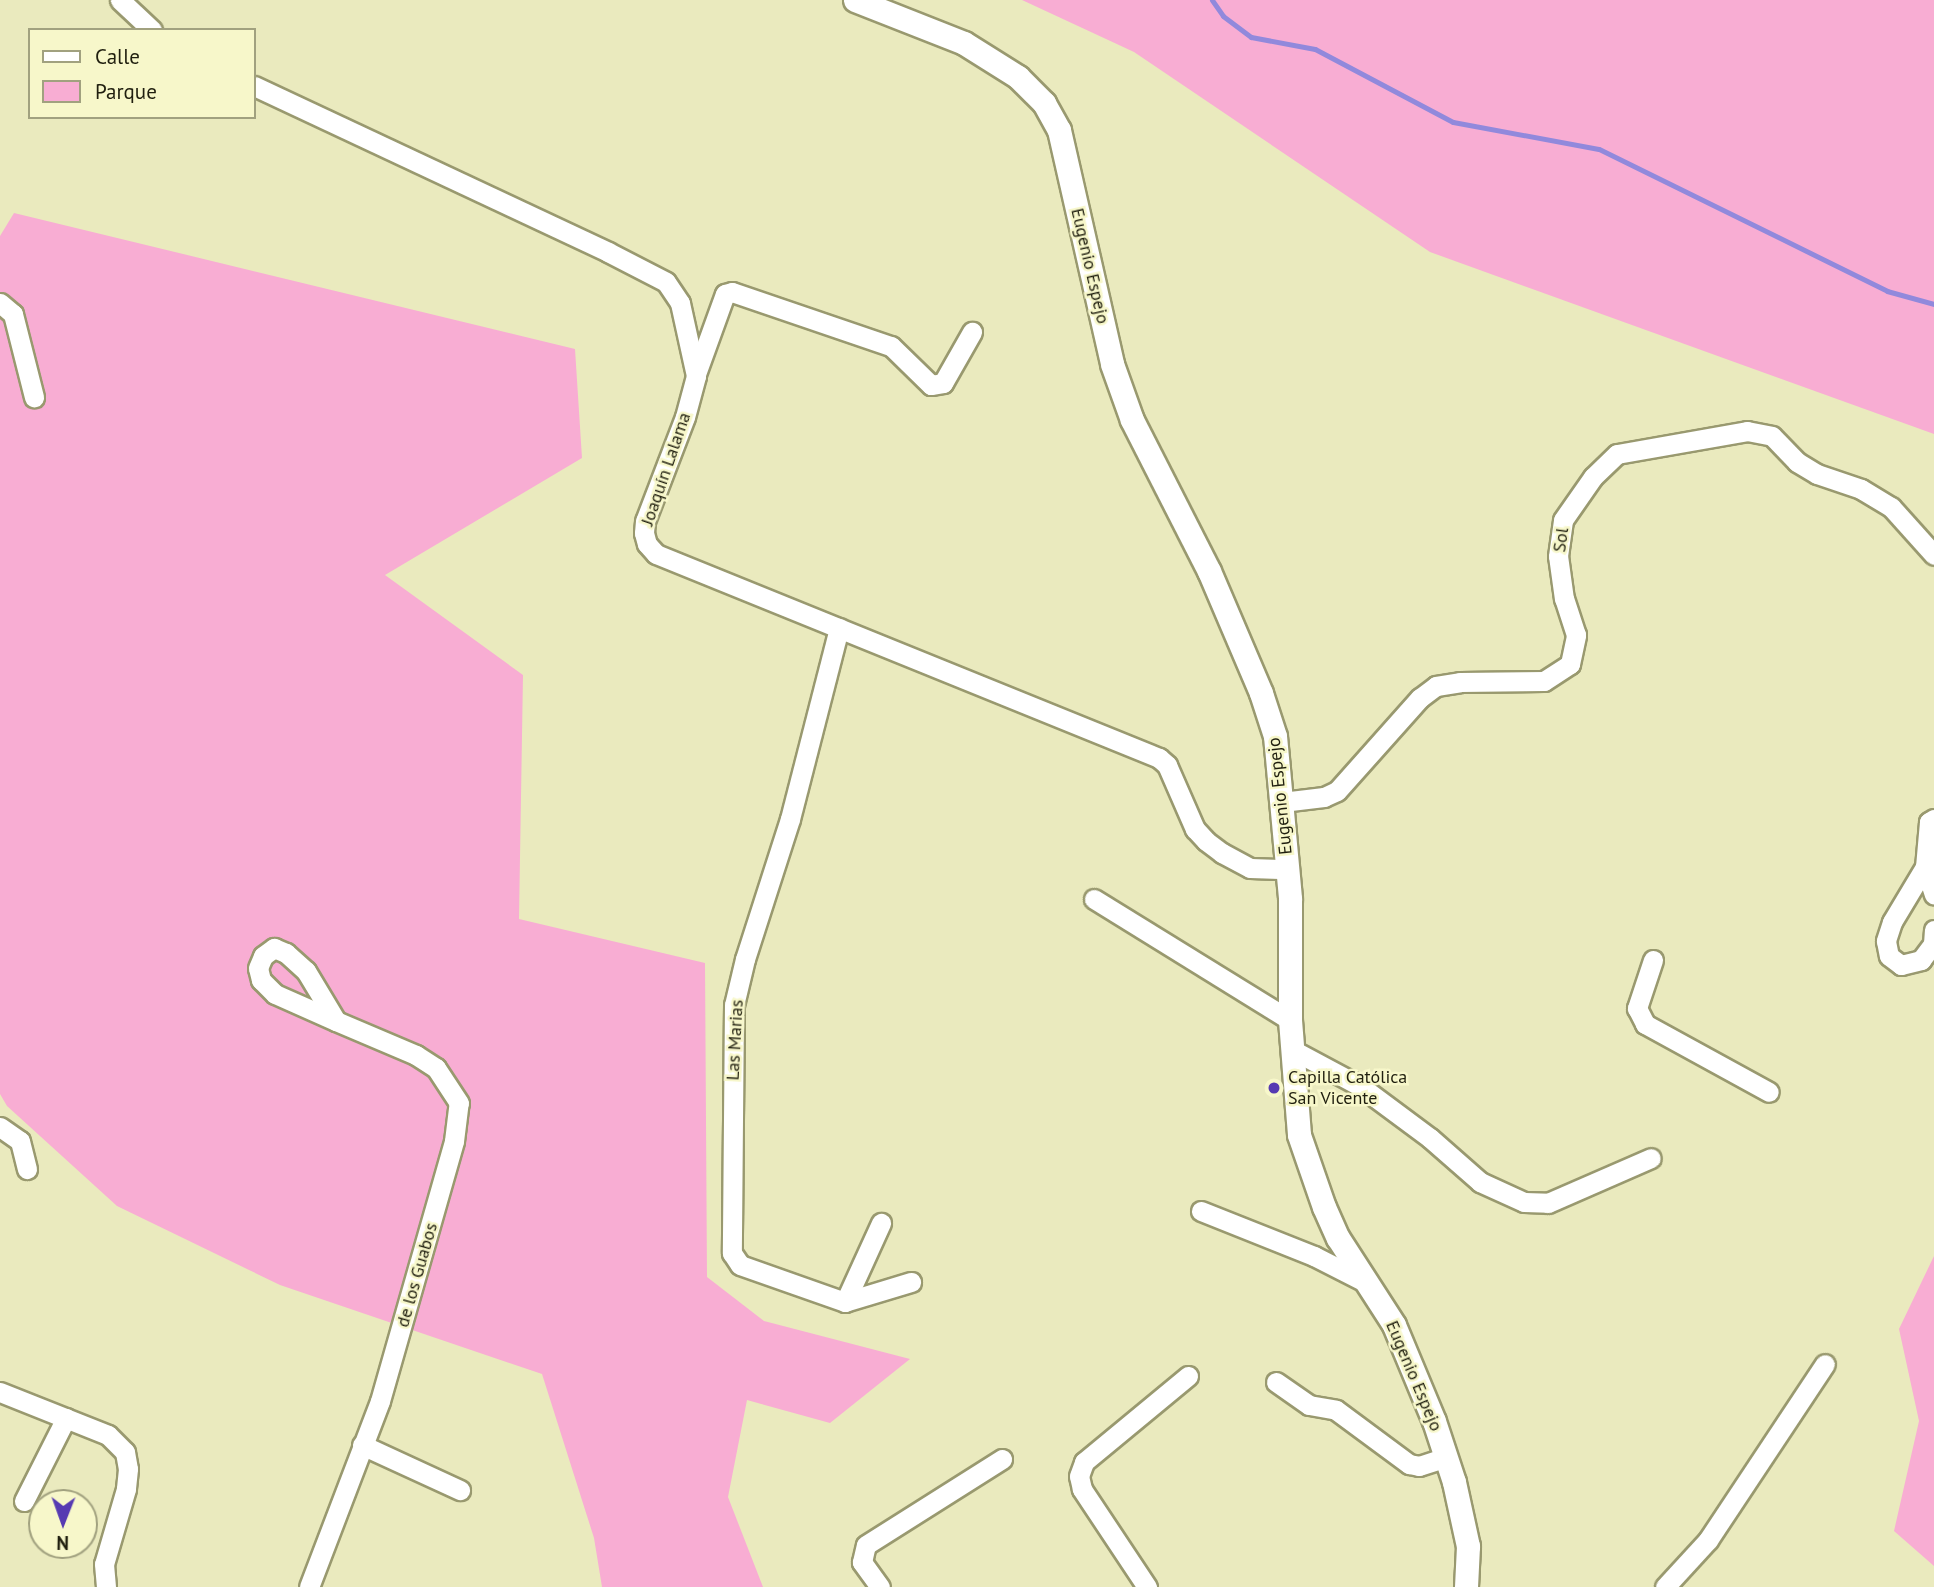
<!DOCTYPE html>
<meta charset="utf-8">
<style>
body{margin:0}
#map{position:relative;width:1934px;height:1587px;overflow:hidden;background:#eaeabe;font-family:"PT Sans",sans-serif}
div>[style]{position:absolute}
.green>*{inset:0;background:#f8add3}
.stream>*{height:5px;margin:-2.5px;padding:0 2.5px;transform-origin:2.5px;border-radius:2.5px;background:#9189dc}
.roads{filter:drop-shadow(2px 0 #99996f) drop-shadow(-2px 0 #99996f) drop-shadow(0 2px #99996f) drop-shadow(0 -2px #99996f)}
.minor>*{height:19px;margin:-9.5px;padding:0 9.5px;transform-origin:9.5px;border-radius:9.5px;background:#fff}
.tertiary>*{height:23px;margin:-11.5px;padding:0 11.5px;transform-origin:11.5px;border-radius:11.5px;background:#fff}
.dots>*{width:19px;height:19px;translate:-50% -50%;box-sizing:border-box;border:4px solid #f7f7ca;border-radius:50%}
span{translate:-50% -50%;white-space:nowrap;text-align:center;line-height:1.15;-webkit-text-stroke:5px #f7f7ca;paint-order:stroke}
.street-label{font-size:18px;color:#201f0f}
.poi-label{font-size:18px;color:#201f0f}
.left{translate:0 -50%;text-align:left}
.legend{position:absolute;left:28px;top:28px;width:228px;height:91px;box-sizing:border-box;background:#f7f7ca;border:2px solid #a1a17f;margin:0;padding:9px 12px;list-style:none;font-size:21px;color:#201f0f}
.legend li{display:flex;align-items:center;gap:14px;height:35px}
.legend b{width:35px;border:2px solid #a1a17f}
.north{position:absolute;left:28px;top:1489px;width:70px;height:70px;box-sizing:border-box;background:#f7f7ca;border:2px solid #a1a17f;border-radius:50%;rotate:181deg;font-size:19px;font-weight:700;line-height:28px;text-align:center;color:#201f0f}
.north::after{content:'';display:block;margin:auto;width:24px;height:32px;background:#563ab2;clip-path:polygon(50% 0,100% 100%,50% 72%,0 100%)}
</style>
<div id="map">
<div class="green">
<i style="clip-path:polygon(1022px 0,1934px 0,1934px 434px,1430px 252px,1134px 52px)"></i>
<i style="clip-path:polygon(14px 213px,575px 349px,582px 458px,385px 575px,523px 675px,519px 919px,705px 963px,707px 1277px,764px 1321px,910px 1359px,830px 1423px,747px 1400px,728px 1497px,763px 1587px,602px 1587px,594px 1538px,542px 1374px,280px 1285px,117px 1206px,7px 1106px,0 1094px,0 236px)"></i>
<i style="clip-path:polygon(1934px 1256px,1934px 1566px,1894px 1531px,1919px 1421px,1899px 1329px)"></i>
</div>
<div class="stream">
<i style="left:1212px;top:0;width:19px;rotate:55deg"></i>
<i style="left:1223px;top:16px;width:35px;rotate:37deg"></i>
<i style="left:1251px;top:37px;width:65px;rotate:10.6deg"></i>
<i style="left:1315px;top:49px;width:156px;rotate:27.9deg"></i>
<i style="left:1453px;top:122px;width:148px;rotate:10.5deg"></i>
<i style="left:1599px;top:149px;width:321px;rotate:26.2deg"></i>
<i style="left:1887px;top:291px;width:49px;rotate:15.5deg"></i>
</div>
<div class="roads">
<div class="minor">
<i style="left:120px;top:0;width:44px;rotate:43.2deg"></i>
<i style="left:254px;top:86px;width:391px;rotate:25.1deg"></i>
<i style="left:608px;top:252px;width:65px;rotate:27.3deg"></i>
<i style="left:666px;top:282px;width:25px;rotate:56deg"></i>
<i style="left:680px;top:303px;width:75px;rotate:77.6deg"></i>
<i style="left:696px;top:376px;width:42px;rotate:105deg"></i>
<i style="left:685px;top:417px;width:111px;rotate:111deg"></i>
<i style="left:645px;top:521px;width:12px;rotate:95deg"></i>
<i style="left:644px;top:533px;width:11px;rotate:75deg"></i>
<i style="left:647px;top:544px;width:13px;rotate:48deg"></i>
<i style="left:656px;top:554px;width:543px;rotate:22.08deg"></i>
<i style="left:1159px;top:758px;width:11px;rotate:41deg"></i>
<i style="left:1167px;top:765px;width:70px;rotate:66.4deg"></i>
<i style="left:1195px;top:829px;width:16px;rotate:47deg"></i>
<i style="left:1206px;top:841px;width:20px;rotate:37deg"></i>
<i style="left:1222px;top:853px;width:32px;rotate:28deg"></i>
<i style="left:1250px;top:868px;width:37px;rotate:2deg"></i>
<i style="left:0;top:303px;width:17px;rotate:40deg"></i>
<i style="left:13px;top:314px;width:86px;rotate:75.8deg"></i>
<i style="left:696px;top:374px;width:85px;rotate:-70.1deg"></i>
<i style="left:725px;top:294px;width:7px;rotate:-16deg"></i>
<i style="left:732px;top:292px;width:168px;rotate:18.8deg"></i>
<i style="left:891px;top:346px;width:56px;rotate:44.3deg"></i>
<i style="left:931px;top:385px;width:12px;rotate:-9deg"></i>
<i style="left:943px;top:383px;width:59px;rotate:-60.4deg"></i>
<i style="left:839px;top:628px;width:197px;rotate:104.4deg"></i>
<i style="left:790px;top:819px;width:147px;rotate:107.8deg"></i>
<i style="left:745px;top:959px;width:47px;rotate:103.4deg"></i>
<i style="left:734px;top:1005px;width:248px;rotate:90.5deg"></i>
<i style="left:732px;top:1253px;width:14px;rotate:56deg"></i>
<i style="left:740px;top:1265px;width:111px;rotate:19.4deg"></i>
<i style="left:845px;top:1302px;width:87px;rotate:-65.5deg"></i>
<i style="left:1282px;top:802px;width:42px;rotate:-6.8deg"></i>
<i style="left:1324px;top:797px;width:14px;rotate:-25deg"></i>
<i style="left:1337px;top:791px;width:125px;rotate:-48.3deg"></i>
<i style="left:1420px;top:698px;width:20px;rotate:-37deg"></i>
<i style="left:1436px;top:686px;width:24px;rotate:-9deg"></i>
<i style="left:1460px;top:682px;width:84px;rotate:-0.7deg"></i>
<i style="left:1544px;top:681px;width:31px;rotate:-33deg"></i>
<i style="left:1570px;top:664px;width:30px;rotate:-78deg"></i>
<i style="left:1576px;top:635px;width:38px;rotate:-108deg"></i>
<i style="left:1564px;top:599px;width:43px;rotate:-97.9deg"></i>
<i style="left:1558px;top:556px;width:36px;rotate:-82deg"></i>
<i style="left:1563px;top:520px;width:52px;rotate:-55.1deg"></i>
<i style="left:1593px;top:477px;width:33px;rotate:-44deg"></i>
<i style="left:1617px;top:454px;width:132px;rotate:-10deg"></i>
<i style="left:1747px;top:431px;width:25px;rotate:11deg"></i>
<i style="left:1772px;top:436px;width:36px;rotate:46deg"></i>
<i style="left:1797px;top:462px;width:23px;rotate:31deg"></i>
<i style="left:1817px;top:474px;width:46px;rotate:18.8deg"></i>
<i style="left:1861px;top:489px;width:35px;rotate:31deg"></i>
<i style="left:1891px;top:507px;width:64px;rotate:48.1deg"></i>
<i style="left:1934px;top:819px;width:6px;rotate:149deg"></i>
<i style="left:1929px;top:822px;width:45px;rotate:95.1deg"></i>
<i style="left:1925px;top:867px;width:29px;rotate:72deg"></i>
<i style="left:1925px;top:867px;width:64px;rotate:121deg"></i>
<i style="left:1892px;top:922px;width:20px;rotate:108deg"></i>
<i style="left:1886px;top:941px;width:15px;rotate:79deg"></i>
<i style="left:1889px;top:956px;width:15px;rotate:37deg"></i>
<i style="left:1901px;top:965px;width:21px;rotate:-14deg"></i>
<i style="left:1921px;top:960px;width:20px;rotate:-53deg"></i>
<i style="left:1933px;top:944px;width:14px;rotate:-86deg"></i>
<i style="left:1094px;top:899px;width:230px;rotate:31.7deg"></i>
<i style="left:1653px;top:960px;width:51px;rotate:108.4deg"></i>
<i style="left:1637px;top:1008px;width:18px;rotate:63deg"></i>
<i style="left:1645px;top:1024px;width:141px;rotate:28.7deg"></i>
<i style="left:1291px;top:1049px;width:78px;rotate:28.2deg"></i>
<i style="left:1360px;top:1086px;width:87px;rotate:36.6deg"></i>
<i style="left:1430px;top:1138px;width:67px;rotate:41.3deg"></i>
<i style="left:1480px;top:1182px;width:48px;rotate:24.4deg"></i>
<i style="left:1524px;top:1202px;width:24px;rotate:2deg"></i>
<i style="left:1548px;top:1203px;width:112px;rotate:-23.6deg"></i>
<i style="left:0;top:1127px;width:24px;rotate:35deg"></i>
<i style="left:20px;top:1141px;width:29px;rotate:76deg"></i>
<i style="left:1201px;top:1211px;width:122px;rotate:21.7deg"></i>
<i style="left:1314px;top:1256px;width:59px;rotate:27deg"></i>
<i style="left:848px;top:1301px;width:66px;rotate:-16.8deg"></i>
<i style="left:1276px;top:1382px;width:40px;rotate:34.9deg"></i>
<i style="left:1309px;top:1405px;width:27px;rotate:10deg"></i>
<i style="left:1336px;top:1410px;width:91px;rotate:36.5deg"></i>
<i style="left:1409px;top:1464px;width:10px;rotate:11deg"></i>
<i style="left:1419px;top:1466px;width:28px;rotate:-18deg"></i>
<i style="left:0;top:1392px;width:116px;rotate:21.7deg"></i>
<i style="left:108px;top:1435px;width:24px;rotate:45deg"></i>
<i style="left:125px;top:1452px;width:17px;rotate:80deg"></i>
<i style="left:128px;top:1469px;width:20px;rotate:96deg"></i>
<i style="left:126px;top:1489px;width:78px;rotate:106.3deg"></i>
<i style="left:104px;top:1564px;width:23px;rotate:85deg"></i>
<i style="left:362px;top:1445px;width:108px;rotate:24.7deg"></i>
<i style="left:24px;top:1501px;width:93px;rotate:-63.2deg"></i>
<i style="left:309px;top:1587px;width:199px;rotate:-69.1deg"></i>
<i style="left:380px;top:1401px;width:270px;rotate:-74.1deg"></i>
<i style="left:454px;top:1141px;width:38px;rotate:-83deg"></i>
<i style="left:459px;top:1103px;width:42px;rotate:-123.3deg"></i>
<i style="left:436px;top:1068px;width:24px;rotate:-147deg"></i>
<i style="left:416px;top:1055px;width:87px;rotate:-157deg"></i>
<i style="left:336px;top:1021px;width:67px;rotate:-156.1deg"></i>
<i style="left:275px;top:994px;width:20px;rotate:-135deg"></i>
<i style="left:261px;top:980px;width:12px;rotate:-104deg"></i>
<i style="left:258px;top:968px;width:13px;rotate:-67deg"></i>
<i style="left:263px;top:956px;width:14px;rotate:-36deg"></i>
<i style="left:274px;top:948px;width:13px;rotate:23deg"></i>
<i style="left:286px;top:953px;width:27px;rotate:42deg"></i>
<i style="left:306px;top:971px;width:58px;rotate:59deg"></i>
<i style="left:880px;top:1587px;width:31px;rotate:-126deg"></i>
<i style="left:862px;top:1562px;width:17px;rotate:-77deg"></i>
<i style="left:866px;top:1545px;width:161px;rotate:-32.3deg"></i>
<i style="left:1147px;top:1587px;width:118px;rotate:-123.6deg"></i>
<i style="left:1082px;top:1489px;width:13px;rotate:-103deg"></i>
<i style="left:1079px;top:1476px;width:15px;rotate:-70deg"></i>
<i style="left:1084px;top:1462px;width:135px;rotate:-39.6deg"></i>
<i style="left:1665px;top:1587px;width:64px;rotate:-47.5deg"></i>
<i style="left:1708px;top:1540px;width:211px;rotate:-56.4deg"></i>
</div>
<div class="tertiary">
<i style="left:855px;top:0;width:117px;rotate:21.5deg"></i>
<i style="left:964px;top:43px;width:64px;rotate:32.2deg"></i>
<i style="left:1018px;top:77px;width:37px;rotate:45deg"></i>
<i style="left:1044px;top:103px;width:31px;rotate:61deg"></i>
<i style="left:1059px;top:130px;width:240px;rotate:77.2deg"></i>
<i style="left:1112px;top:364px;width:59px;rotate:70.3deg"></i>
<i style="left:1132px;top:420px;width:169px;rotate:63deg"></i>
<i style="left:1209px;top:571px;width:133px;rotate:66.9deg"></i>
<i style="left:1261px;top:693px;width:45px;rotate:72deg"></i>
<i style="left:1275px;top:736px;width:164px;rotate:84.7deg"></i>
<i style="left:1290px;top:899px;width:121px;rotate:90deg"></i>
<i style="left:1290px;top:1020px;width:115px;rotate:85.5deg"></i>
<i style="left:1299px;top:1135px;width:76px;rotate:70.9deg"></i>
<i style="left:1324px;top:1207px;width:34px;rotate:66deg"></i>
<i style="left:1338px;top:1238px;width:103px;rotate:57.2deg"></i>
<i style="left:1394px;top:1325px;width:104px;rotate:67.4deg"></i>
<i style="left:1434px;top:1421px;width:64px;rotate:71.8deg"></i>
<i style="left:1454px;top:1482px;width:66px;rotate:77.7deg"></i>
<i style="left:1468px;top:1546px;width:41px;rotate:92.8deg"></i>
</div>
</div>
<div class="dots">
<i style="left:1274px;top:1088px;background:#563ab2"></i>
</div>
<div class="street-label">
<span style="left:1090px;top:266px;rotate:77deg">Eugenio Espejo</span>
<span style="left:666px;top:469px;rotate:-71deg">Joaquín Lalama</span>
<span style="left:1561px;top:540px;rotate:-82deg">Sol</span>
<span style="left:1280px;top:796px;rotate:-96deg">Eugenio Espejo</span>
<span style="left:735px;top:1040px;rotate:-87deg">Las Marias</span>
<span style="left:417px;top:1275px;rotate:-74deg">de los Guabos</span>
<span style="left:1414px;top:1376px;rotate:67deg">Eugenio Espejo</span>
</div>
<div class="poi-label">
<span class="left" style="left:1288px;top:1088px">Capilla Católica<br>San Vicente</span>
</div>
<ul class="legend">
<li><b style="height:9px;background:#fff"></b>Calle</li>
<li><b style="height:19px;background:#f8add3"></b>Parque</li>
</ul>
<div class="north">N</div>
</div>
